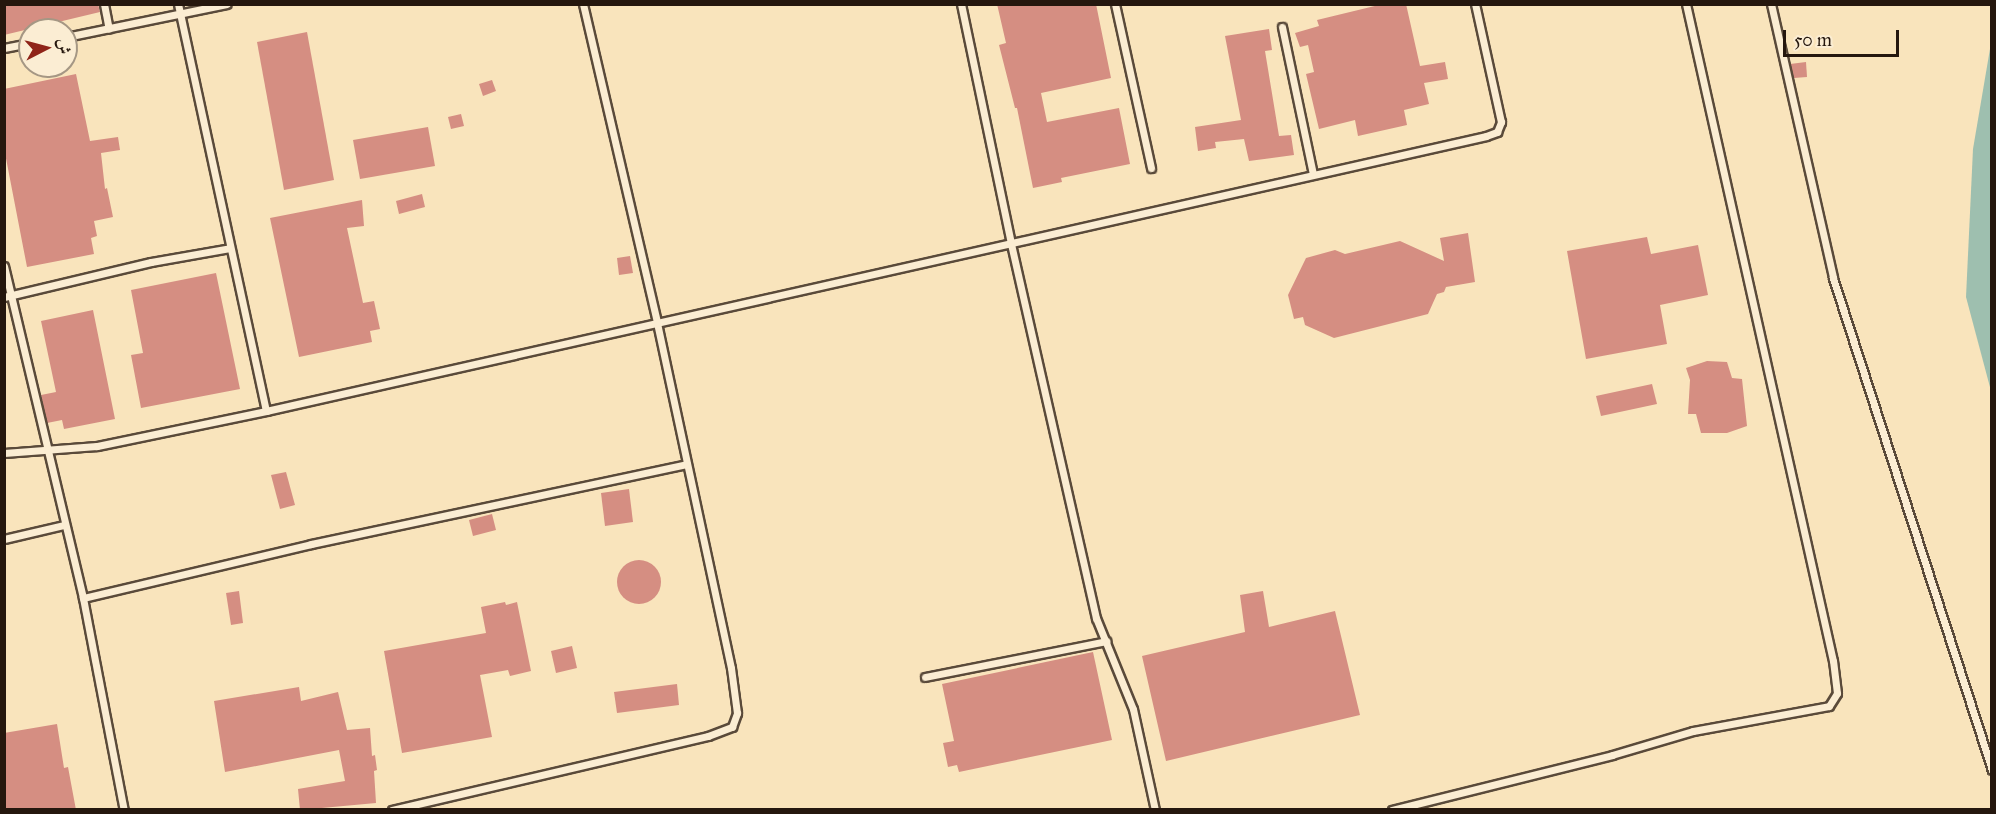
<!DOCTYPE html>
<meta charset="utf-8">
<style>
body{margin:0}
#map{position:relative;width:1996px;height:814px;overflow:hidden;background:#f9e4bc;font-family:"IM FELL Great Primer",Amiri,serif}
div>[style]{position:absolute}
.water>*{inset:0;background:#9ebfaf}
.building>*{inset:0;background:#d58e82}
.round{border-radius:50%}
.roads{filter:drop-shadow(2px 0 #5a4a3a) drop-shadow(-2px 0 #5a4a3a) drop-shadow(0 2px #5a4a3a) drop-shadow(0 -2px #5a4a3a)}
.lane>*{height:7px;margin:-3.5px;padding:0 3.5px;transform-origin:3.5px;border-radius:3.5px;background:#fbedd3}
span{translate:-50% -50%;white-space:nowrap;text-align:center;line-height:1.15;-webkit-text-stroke:5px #fbedd3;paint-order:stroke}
.frame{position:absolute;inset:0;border:6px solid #25170e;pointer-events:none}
.north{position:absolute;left:18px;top:18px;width:60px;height:60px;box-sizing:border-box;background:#fbedd3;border:2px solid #a59784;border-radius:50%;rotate:84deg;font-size:16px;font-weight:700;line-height:24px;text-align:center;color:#25170e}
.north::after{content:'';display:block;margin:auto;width:21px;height:27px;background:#8f2418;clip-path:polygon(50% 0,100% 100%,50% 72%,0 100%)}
.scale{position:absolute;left:1783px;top:30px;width:116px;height:27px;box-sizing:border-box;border:3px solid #25170e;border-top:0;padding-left:8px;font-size:18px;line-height:21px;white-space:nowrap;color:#25170e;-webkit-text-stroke:4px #fbedd3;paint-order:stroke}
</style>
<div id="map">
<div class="water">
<i style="clip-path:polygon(1991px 43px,1991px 391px,1966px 297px,1973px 149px)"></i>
</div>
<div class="building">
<i style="clip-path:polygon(4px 4px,98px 4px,100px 12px,4px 35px)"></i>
<i style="clip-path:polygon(997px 4px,1096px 4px,1111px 78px,1041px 93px,1047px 122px,1119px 108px,1130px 164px,1061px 178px,1062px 182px,1033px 188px,1017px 108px,1015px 108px,999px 45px,1006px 43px)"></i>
<i style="clip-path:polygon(1383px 4px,1406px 4px,1420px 66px,1445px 62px,1448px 79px,1424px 83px,1429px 104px,1404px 110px,1407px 125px,1358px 136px,1355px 120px,1319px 129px,1306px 74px,1314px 72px,1308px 45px,1300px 47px,1295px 33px,1319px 26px,1317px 20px)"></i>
<i style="clip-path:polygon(1269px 29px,1272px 50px,1265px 51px,1279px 136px,1291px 135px,1294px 155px,1249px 161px,1244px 139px,1215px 142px,1216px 148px,1198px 151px,1195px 127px,1241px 120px,1225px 36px)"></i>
<i style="clip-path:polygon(307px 32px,334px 180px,284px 190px,257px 42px)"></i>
<i style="clip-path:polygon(1806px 62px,1807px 77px,1794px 78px,1790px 64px)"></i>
<i style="clip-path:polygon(76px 74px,90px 141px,118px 137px,120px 150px,101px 153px,105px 189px,107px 188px,113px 217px,94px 221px,97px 236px,91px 238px,94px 254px,27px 267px,4px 148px,4px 89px)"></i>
<i style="clip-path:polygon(492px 80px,496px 91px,483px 96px,479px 84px)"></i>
<i style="clip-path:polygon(461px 114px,464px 126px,451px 129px,448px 117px)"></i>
<i style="clip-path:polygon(428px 127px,435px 166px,360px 179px,353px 140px)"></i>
<i style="clip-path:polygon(422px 194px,425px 207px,399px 214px,396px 201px)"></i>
<i style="clip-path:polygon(362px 200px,364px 226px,347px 228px,363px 303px,374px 301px,380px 329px,370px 331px,372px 342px,299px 357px,270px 218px)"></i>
<i style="clip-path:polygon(1468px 233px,1475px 282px,1446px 287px,1444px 292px,1437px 294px,1428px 314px,1334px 338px,1305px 325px,1303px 317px,1294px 319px,1288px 295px,1306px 258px,1335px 250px,1345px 254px,1400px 241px,1444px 261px,1440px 238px)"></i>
<i style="clip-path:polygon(1647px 237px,1651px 254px,1698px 245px,1708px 295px,1660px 305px,1667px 344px,1586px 359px,1567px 251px)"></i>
<i style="clip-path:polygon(630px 256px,633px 273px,619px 275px,617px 258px)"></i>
<i style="clip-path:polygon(216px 273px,240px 389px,141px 408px,131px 355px,143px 353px,131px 290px)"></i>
<i style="clip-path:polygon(93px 310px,115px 419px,64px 429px,62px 420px,47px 423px,41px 395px,56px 392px,41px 321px)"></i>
<i style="clip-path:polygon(1707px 361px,1727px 362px,1732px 378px,1742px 379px,1747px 426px,1727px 433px,1701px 433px,1696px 414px,1688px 414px,1690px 380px,1686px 368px)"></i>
<i style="clip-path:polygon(1652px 384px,1657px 404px,1601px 416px,1596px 396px)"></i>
<i style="clip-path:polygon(286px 472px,295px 505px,280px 509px,271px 475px)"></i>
<i style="clip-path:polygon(629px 489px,633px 522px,605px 526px,601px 493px)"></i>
<i style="clip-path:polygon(492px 514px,496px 530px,473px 536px,469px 520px)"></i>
<i class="round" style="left:617px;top:560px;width:44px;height:44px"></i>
<i style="clip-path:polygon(239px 591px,243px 623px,231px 625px,226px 593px)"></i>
<i style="clip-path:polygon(1263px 591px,1269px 627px,1335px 611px,1360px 715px,1166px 761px,1142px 656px,1245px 632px,1240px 595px)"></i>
<i style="clip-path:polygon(505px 602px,506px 605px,517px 602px,531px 671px,510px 676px,508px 670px,480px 675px,492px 737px,402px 753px,384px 651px,486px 633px,481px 607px)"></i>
<i style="clip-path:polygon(572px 646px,577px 668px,556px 673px,551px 651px)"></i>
<i style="clip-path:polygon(1093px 652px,1112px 740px,959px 772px,957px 765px,948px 767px,943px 743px,954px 741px,942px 684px)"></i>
<i style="clip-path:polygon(677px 684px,679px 705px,617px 713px,614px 692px)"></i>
<i style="clip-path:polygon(299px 687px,301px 701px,338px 692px,347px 730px,370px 728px,372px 756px,375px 755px,377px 770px,374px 771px,376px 803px,300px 810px,298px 789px,345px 781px,339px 750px,225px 772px,214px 701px)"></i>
<i style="clip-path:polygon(57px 724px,64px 768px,68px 767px,76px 810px,4px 810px,4px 733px)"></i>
</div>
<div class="roads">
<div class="lane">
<i style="left:104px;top:4px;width:25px;rotate:79deg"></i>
<i style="left:178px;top:4px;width:416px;rotate:77.8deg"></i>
<i style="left:961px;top:4px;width:245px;rotate:78.2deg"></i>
<i style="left:1011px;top:244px;width:384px;rotate:77.2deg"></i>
<i style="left:1096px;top:618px;width:98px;rotate:67.9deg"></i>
<i style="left:1133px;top:709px;width:103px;rotate:77.7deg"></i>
<i style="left:1115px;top:4px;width:168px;rotate:77.6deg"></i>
<i style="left:1771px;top:4px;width:281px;rotate:77.2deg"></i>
<i style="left:1833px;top:278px;width:517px;rotate:72.09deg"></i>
<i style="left:1282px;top:27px;width:150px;rotate:78.1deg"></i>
<i style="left:66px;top:37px;width:164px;rotate:-11.6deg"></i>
<i style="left:4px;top:48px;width:26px;rotate:-11deg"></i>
<i style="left:4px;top:266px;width:341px;rotate:76.6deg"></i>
<i style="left:83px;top:598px;width:216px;rotate:79.1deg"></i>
<i style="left:4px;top:297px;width:151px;rotate:-13.4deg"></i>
<i style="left:151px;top:262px;width:80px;rotate:-10deg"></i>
<i style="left:4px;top:453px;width:93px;rotate:-4.3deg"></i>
<i style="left:97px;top:446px;width:173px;rotate:-11.7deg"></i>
<i style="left:266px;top:411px;width:1251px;rotate:-12.7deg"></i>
<i style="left:1486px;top:136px;width:12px;rotate:-20deg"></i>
<i style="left:1497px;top:132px;width:11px;rotate:-68deg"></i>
<i style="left:1501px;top:122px;width:121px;rotate:-102.4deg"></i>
<i style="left:4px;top:539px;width:62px;rotate:-13.1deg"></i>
<i style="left:83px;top:598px;width:234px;rotate:-13.3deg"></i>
<i style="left:311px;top:544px;width:384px;rotate:-12deg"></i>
<i style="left:925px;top:677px;width:185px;rotate:-11.2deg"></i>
<i style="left:392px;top:810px;width:325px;rotate:-13.2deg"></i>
<i style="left:708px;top:736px;width:26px;rotate:-21deg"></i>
<i style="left:732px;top:727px;width:15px;rotate:-70deg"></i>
<i style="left:737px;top:713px;width:45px;rotate:-97.6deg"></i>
<i style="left:731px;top:668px;width:354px;rotate:-102.1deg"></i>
<i style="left:657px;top:322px;width:326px;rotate:-103.1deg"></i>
<i style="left:1392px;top:810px;width:227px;rotate:-14deg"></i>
<i style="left:1612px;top:755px;width:84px;rotate:-16.5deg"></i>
<i style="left:1693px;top:731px;width:138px;rotate:-10.4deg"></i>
<i style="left:1829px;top:706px;width:15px;rotate:-58deg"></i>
<i style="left:1837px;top:693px;width:32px;rotate:-97deg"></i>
<i style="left:1833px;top:661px;width:673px;rotate:-102.61deg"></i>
</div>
</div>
<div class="frame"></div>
<div class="north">ش</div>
<div class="scale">50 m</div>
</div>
